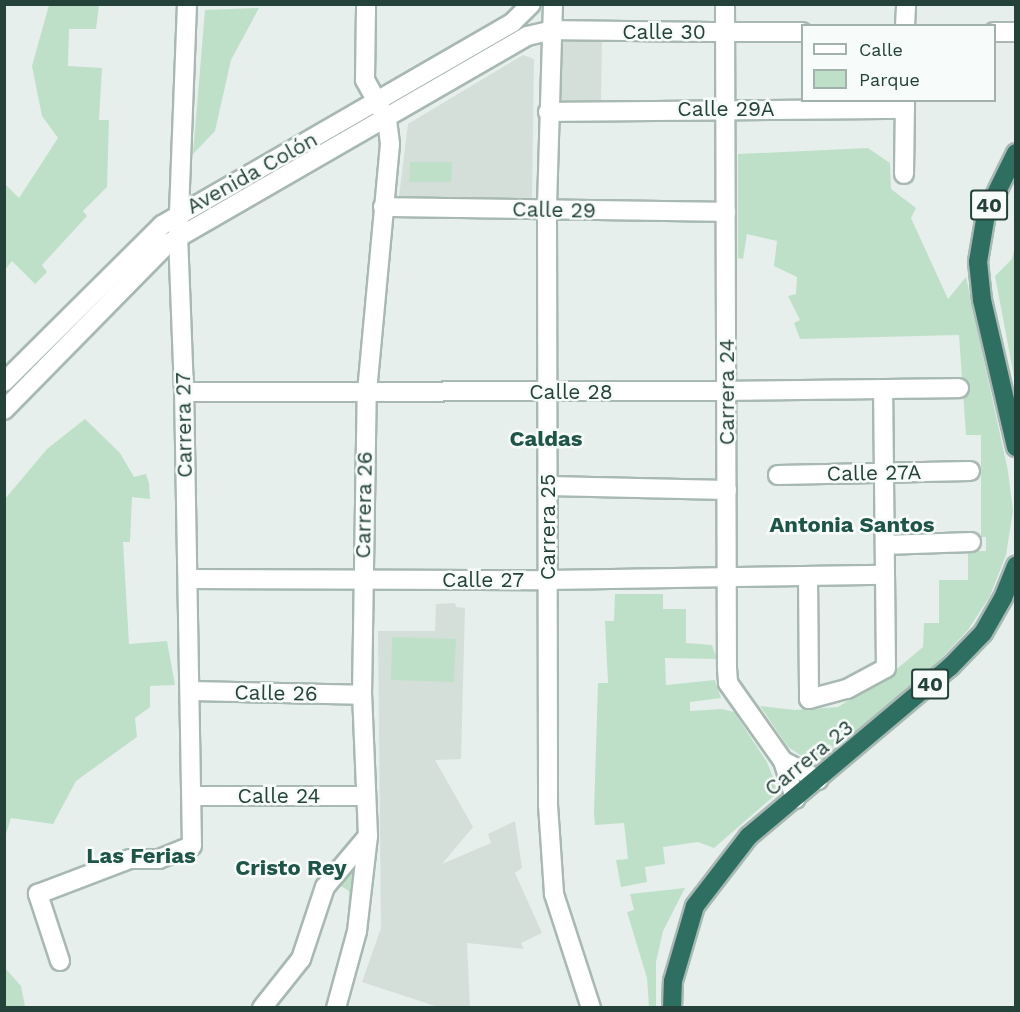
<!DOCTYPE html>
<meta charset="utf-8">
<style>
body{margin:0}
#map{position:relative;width:1020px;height:1012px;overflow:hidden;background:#e6efeb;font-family:"Work Sans",sans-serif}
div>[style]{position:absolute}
.built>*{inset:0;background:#d4dfda}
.green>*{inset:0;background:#bfe0c8}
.roads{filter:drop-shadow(2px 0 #a8b8b2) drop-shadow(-2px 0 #a8b8b2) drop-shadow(0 2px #a8b8b2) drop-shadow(0 -2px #a8b8b2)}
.street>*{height:18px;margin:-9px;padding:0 9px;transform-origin:9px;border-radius:9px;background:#fff}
.secondary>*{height:18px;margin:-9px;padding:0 9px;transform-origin:9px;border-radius:9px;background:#fff}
.highway>*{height:18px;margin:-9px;padding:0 9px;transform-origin:9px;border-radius:9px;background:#2f6f62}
span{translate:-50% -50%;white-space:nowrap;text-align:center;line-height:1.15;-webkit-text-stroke:5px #f7fbf9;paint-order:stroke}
.shield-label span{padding:2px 4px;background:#f7fbf9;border:2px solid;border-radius:4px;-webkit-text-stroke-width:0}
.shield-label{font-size:20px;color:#24423a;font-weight:700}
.street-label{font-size:21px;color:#24423a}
.neighbourhood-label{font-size:22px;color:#1f5548;font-weight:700}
.frame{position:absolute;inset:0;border:6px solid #24423a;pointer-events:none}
.legend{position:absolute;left:801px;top:24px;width:195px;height:78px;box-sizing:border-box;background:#f7fbf9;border:2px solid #a3b1ad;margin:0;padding:8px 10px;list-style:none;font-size:18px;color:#24423a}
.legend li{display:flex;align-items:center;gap:12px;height:30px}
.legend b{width:30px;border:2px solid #a3b1ad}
</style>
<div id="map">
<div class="built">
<i style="clip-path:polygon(555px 41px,602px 41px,601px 102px,554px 102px)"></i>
<i style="clip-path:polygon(523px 55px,534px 59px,532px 201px,405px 200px,399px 196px,408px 124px)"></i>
<i style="clip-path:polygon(455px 603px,456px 607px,465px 608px,461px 759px,435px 760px,473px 827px,442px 864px,491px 843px,488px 834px,515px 821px,522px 868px,515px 873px,542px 933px,521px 943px,524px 949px,467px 943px,470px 1007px,438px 1007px,362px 982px,381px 928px,378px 631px,435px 631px,436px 604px)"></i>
</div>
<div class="green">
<i style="clip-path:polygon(49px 5px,99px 5px,96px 29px,69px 29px,68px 66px,102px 68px,99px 120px,109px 120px,107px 187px,83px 211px,87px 216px,42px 265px,47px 272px,35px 284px,12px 261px,5px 270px,5px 184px,19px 198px,58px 138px,42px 116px,32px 66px)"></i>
<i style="clip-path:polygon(259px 8px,231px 60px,215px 131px,193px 154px,205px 10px)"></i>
<i style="clip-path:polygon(868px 148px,890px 163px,891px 189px,916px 208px,911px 218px,948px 299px,966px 277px,1008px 471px,1013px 511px,1006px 555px,990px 596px,968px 630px,934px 666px,817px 766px,788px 747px,760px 706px,795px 710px,838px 707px,892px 673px,923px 647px,924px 623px,939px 623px,939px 580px,968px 580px,968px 551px,986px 551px,986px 537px,981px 537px,981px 435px,966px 435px,959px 335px,800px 339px,794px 323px,800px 320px,788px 296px,796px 294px,797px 277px,774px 266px,777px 241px,747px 234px,743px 259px,738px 258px,738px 154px)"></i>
<i style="clip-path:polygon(410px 162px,452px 162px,451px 182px,409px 182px)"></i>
<i style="clip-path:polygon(1015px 245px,1015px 382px,995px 276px,1012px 259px)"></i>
<i style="clip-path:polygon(85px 419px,120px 453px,134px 477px,146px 474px,149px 483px,150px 499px,132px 497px,130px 542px,123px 542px,129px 644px,167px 641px,175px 685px,150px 686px,150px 707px,135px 718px,137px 737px,76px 781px,53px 824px,11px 818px,5px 837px,5px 499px,47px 449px)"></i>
<i style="clip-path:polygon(615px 594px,663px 594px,663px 609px,686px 609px,686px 643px,712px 645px,717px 659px,665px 658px,666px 685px,715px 680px,721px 698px,690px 702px,690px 711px,722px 709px,734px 712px,767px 762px,776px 785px,775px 795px,714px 848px,698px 842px,663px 847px,665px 864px,645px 867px,647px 882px,621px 887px,616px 860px,628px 859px,624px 823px,595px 825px,594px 812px,598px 683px,608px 683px,605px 621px,614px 621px)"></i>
<i style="clip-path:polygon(392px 637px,456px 639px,454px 682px,391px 680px)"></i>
<i style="clip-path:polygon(357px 863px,352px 925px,329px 1007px,325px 1008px,348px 925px,349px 891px,339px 885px)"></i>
<i style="clip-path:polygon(685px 888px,663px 931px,656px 962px,656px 1007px,649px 1007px,647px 978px,627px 912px,634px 910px,630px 894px)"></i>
<i style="clip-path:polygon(5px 968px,21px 986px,25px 1007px,5px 1007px)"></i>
</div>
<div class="roads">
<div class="street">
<i style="left:905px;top:26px;width:22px;rotate:-87deg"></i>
<i style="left:725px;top:32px;width:77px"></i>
<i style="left:994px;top:32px;width:22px"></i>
<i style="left:548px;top:112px;width:357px;rotate:-0.5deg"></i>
<i style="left:904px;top:174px;width:74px;rotate:-89.2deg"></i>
<i style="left:383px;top:207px;width:343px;rotate:0.8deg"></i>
<i style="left:727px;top:391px;width:232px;rotate:-0.7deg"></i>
<i style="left:778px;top:475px;width:192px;rotate:-1.2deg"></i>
<i style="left:548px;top:486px;width:179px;rotate:1.3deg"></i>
<i style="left:885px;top:545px;width:86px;rotate:-2deg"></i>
<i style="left:808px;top:576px;width:123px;rotate:89.5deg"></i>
<i style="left:809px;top:699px;width:39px;rotate:-15deg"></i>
<i style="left:847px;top:689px;width:44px;rotate:-28.3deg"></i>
<i style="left:886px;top:668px;width:277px;rotate:-90.6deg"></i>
<i style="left:188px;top:579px;width:360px;rotate:0.2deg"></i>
<i style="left:548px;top:580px;width:337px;rotate:-0.9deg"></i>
<i style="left:190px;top:691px;width:172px;rotate:1.3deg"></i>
<i style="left:193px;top:796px;width:172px"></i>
<i style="left:60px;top:961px;width:71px;rotate:-108.2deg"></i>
<i style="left:38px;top:894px;width:98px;rotate:-20.8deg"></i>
<i style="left:130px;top:859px;width:29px"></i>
<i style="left:159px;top:859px;width:35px;rotate:-22deg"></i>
<i style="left:192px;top:846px;width:454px;rotate:-91deg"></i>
<i style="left:262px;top:1008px;width:63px;rotate:-51.5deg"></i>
<i style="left:301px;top:959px;width:76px;rotate:-71.6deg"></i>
<i style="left:325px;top:887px;width:67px;rotate:-49.9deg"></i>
</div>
<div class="secondary">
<i style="left:187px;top:4px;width:231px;rotate:92.2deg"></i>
<i style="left:178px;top:235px;width:157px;rotate:87.8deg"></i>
<i style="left:184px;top:392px;width:543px;rotate:-0.11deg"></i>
<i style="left:553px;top:4px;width:206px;rotate:91.7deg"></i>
<i style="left:547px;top:210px;width:595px;rotate:89.9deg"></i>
<i style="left:548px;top:805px;width:89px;rotate:86.1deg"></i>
<i style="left:554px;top:894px;width:120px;rotate:72deg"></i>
<i style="left:725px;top:4px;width:664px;rotate:89.83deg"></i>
<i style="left:727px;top:668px;width:15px;rotate:86deg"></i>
<i style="left:728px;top:683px;width:95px;rotate:54.8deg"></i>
<i style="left:783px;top:761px;width:40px;rotate:72deg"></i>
<i style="left:4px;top:382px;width:223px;rotate:-44.8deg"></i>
<i style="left:162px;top:225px;width:405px;rotate:-30deg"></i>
<i style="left:513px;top:22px;width:25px;rotate:-45deg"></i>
<i style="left:4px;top:410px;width:233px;rotate:-45.5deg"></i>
<i style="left:167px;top:244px;width:416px;rotate:-30deg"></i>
<i style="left:527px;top:36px;width:26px;rotate:-13deg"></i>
<i style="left:552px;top:30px;width:173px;rotate:0.7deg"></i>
<i style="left:783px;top:761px;width:40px;rotate:28deg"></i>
<i style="left:336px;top:1008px;width:80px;rotate:-74.7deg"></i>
<i style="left:357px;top:931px;width:96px;rotate:-83.4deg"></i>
<i style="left:368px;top:836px;width:141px;rotate:-92.4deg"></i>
<i style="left:362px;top:695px;width:303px;rotate:-89.1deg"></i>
<i style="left:367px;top:392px;width:249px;rotate:-84.7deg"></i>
<i style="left:390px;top:144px;width:24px;rotate:-97deg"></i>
<i style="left:387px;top:120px;width:46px;rotate:-118.8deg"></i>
<i style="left:365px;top:80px;width:76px;rotate:-89.2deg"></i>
</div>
<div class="highway">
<i style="left:1016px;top:153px;width:68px;rotate:116.2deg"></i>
<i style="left:986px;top:214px;width:49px;rotate:99.5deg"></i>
<i style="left:978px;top:262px;width:38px;rotate:84deg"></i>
<i style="left:982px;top:300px;width:151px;rotate:77deg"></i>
<i style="left:672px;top:1008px;width:27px;rotate:-88deg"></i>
<i style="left:673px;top:981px;width:78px;rotate:-73.7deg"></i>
<i style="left:695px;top:906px;width:88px;rotate:-52.4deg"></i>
<i style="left:749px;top:836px;width:263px;rotate:-40.1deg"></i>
<i style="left:950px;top:667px;width:47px;rotate:-45.9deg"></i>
<i style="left:983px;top:633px;width:40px;rotate:-60.3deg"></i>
<i style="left:1003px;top:598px;width:35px;rotate:-68deg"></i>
</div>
</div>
<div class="shield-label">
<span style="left:989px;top:205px">40</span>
<span style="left:930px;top:684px">40</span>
</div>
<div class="street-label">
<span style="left:664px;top:32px">Calle 30</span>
<span style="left:726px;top:109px">Calle 29A</span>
<span style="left:252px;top:173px;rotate:-29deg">Avenida Colón</span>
<span style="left:554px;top:210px;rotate:1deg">Calle 29</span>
<span style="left:571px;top:392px">Calle 28</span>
<span style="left:727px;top:392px;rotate:-90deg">Carrera 24</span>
<span style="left:184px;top:425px;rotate:-91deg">Carrera 27</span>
<span style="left:874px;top:473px;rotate:-1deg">Calle 27A</span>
<span style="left:364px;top:505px;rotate:-89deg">Carrera 26</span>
<span style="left:548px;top:527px;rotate:-90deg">Carrera 25</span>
<span style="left:483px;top:580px">Calle 27</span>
<span style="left:276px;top:693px;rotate:1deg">Calle 26</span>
<span style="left:809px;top:758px;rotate:-39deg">Carrera 23</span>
<span style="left:279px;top:796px">Calle 24</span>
</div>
<div class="neighbourhood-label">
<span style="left:546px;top:439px">Caldas</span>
<span style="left:852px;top:525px">Antonia Santos</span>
<span style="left:141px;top:856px">Las Ferias</span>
<span style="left:291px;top:868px">Cristo Rey</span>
</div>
<div class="frame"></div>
<ul class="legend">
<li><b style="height:8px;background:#fff"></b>Calle</li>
<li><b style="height:16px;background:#bfe0c8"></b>Parque</li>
</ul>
</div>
